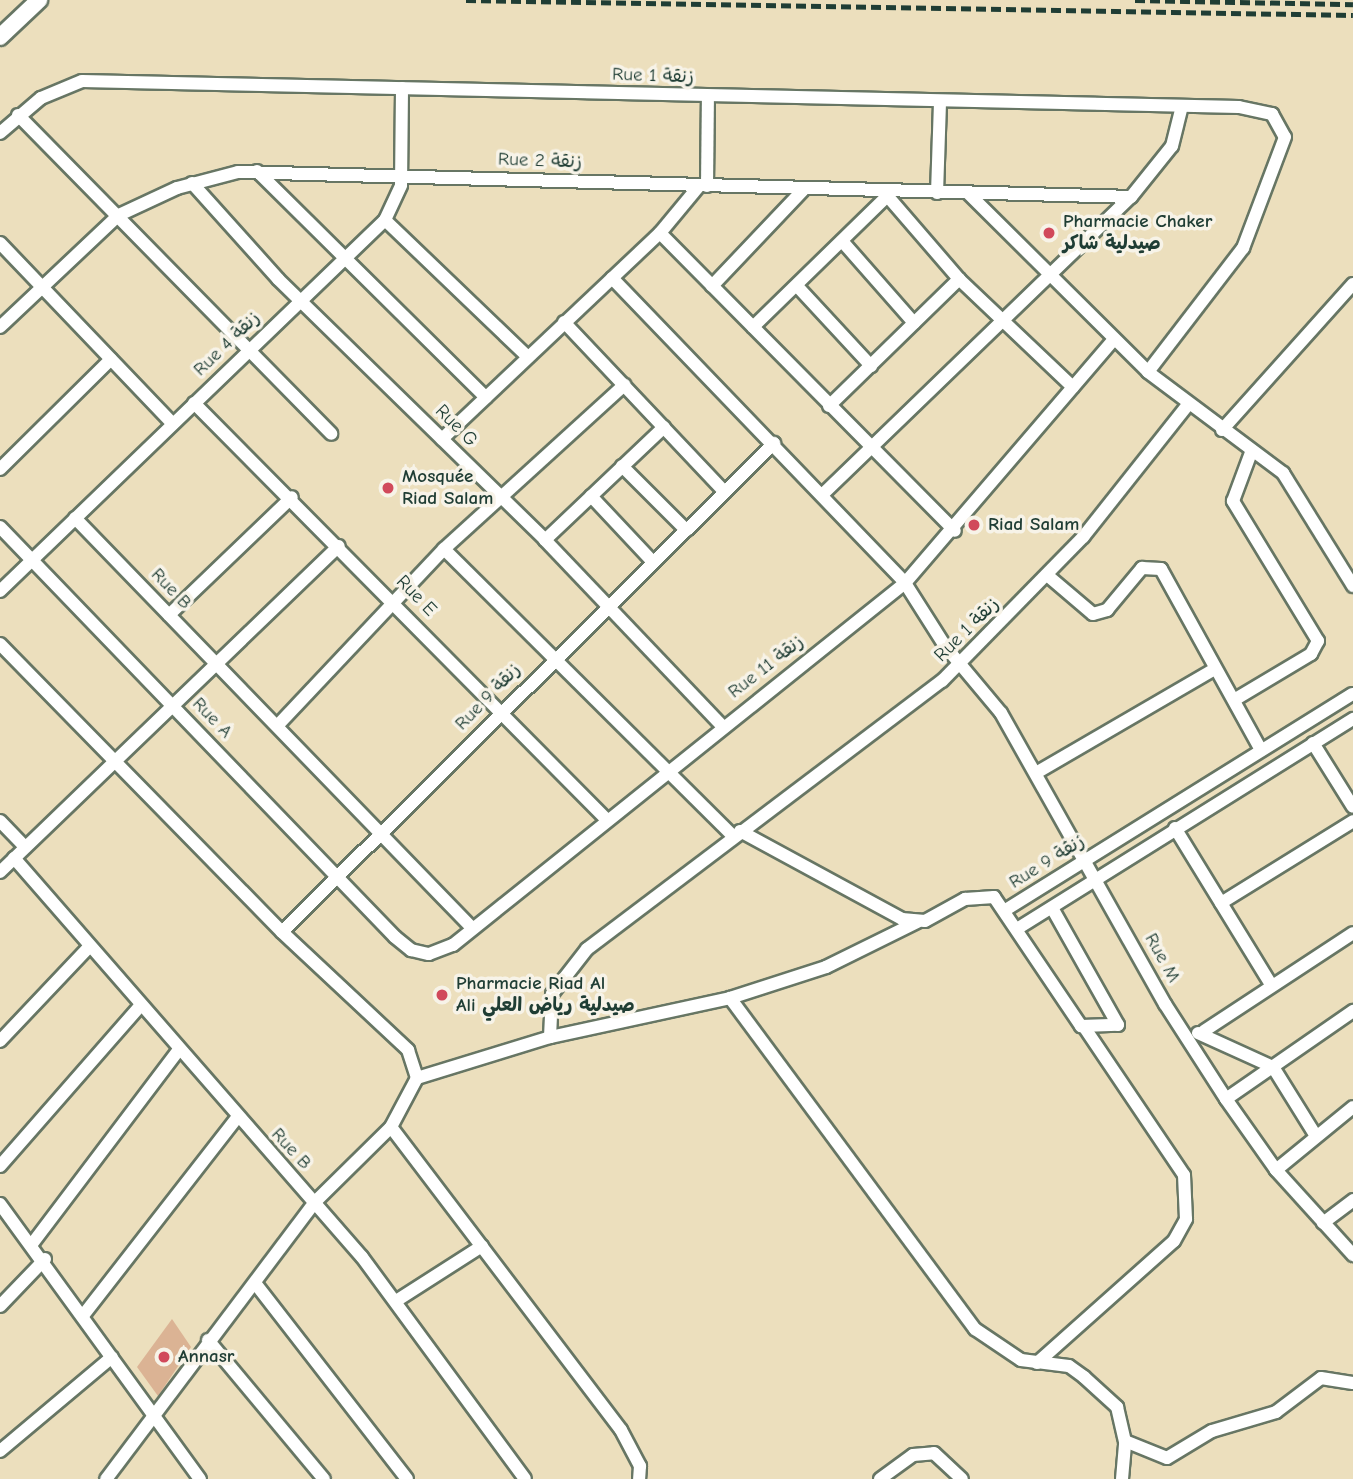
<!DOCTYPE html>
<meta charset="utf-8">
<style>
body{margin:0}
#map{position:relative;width:1353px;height:1479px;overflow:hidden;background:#ecdfbd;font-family:"Comic Neue","Playpen Sans Arabic",sans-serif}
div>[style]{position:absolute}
.building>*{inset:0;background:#dbb394}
.roads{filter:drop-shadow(2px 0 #677664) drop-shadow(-2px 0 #677664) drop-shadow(0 2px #677664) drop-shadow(0 -2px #677664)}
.minor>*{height:12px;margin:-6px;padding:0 6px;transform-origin:6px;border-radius:6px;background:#fff}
.secondary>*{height:16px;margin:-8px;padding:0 8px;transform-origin:8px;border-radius:8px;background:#fff}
.rail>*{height:4.5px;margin-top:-2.25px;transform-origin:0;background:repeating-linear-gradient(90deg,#1f3d34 0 10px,transparent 0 15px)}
.dots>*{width:19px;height:19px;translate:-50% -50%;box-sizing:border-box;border:4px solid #f7f3e8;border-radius:50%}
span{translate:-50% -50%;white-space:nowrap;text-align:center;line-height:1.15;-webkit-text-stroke:7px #f7f3e8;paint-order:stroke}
.street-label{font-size:19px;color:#1f3d34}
.poi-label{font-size:19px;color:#1f3d34;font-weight:700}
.left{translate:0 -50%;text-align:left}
</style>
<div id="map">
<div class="building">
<i style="clip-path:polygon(172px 1319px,191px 1347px,158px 1396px,137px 1367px)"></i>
</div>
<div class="roads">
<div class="minor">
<i style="left:18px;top:115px;width:447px;rotate:45.5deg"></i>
<i style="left:0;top:133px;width:54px;rotate:-40.5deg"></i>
<i style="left:41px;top:98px;width:44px;rotate:-22.5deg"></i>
<i style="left:82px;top:81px;width:1157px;rotate:1.29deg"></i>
<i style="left:1239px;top:107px;width:34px;rotate:12deg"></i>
<i style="left:1272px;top:114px;width:26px;rotate:61deg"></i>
<i style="left:1285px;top:137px;width:119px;rotate:110.7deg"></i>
<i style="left:1243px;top:248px;width:156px;rotate:127.5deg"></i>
<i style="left:257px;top:171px;width:322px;rotate:44.7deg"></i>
<i style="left:192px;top:183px;width:129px;rotate:48.1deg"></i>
<i style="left:278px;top:279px;width:373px;rotate:44.3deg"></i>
<i style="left:545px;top:540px;width:257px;rotate:46.4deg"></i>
<i style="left:707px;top:186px;width:90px;rotate:-89.4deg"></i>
<i style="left:884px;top:192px;width:115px;rotate:49.2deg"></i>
<i style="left:959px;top:279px;width:157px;rotate:43.5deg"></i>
<i style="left:937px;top:193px;width:89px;rotate:-88.1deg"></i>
<i style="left:969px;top:194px;width:252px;rotate:44.8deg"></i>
<i style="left:1148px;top:372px;width:169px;rotate:36.8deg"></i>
<i style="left:1283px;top:473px;width:133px;rotate:58.2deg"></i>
<i style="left:385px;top:220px;width:198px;rotate:43.8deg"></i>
<i style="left:660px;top:233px;width:419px;rotate:45.3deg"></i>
<i style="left:842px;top:241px;width:109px;rotate:48.7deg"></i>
<i style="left:0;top:243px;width:250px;rotate:46.3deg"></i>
<i style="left:612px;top:278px;width:423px;rotate:46.1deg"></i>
<i style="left:905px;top:583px;width:75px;rotate:57.6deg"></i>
<i style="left:945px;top:646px;width:87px;rotate:50.1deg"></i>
<i style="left:1001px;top:713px;width:334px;rotate:60.6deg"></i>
<i style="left:1165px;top:1004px;width:113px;rotate:57.3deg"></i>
<i style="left:1226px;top:1099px;width:87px;rotate:54.8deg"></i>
<i style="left:1276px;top:1170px;width:115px;rotate:47.8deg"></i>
<i style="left:712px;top:286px;width:132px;rotate:-46.5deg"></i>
<i style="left:797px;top:286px;width:109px;rotate:47.2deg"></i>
<i style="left:564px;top:322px;width:234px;rotate:46.6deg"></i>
<i style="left:0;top:327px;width:163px;rotate:-43.3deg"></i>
<i style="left:119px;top:215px;width:64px;rotate:-25deg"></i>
<i style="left:177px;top:188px;width:63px;rotate:-14.7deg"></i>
<i style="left:238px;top:172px;width:893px;rotate:1.6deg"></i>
<i style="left:753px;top:327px;width:183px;rotate:-44.3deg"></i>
<i style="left:194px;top:403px;width:587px;rotate:45.28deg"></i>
<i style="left:829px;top:406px;width:182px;rotate:-44.3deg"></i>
<i style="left:1222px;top:430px;width:196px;rotate:-48.1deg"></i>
<i style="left:442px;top:439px;width:300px;rotate:-43.4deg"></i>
<i style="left:660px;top:233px;width:61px;rotate:-50.3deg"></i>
<i style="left:622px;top:466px;width:91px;rotate:45deg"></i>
<i style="left:0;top:469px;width:156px;rotate:-44.7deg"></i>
<i style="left:823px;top:494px;width:428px;rotate:-44deg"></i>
<i style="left:1131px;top:197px;width:65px;rotate:-51.2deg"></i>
<i style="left:1172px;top:146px;width:38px;rotate:-76deg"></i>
<i style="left:591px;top:496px;width:91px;rotate:46.8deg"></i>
<i style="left:75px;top:518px;width:571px;rotate:45.92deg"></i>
<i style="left:0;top:527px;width:569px;rotate:46.07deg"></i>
<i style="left:395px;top:937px;width:21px;rotate:39deg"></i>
<i style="left:411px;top:950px;width:18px;rotate:13deg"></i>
<i style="left:429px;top:954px;width:26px;rotate:-21deg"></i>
<i style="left:453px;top:945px;width:579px;rotate:-38.69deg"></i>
<i style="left:905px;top:583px;width:320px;rotate:-49.4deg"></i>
<i style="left:545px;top:540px;width:164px;rotate:-43.5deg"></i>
<i style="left:444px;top:549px;width:407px;rotate:44.8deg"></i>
<i style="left:1047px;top:575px;width:60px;rotate:40.3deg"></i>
<i style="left:1093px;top:614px;width:15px;rotate:-16deg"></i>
<i style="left:1107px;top:610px;width:55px;rotate:-50.2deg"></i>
<i style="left:1142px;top:568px;width:19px;rotate:3deg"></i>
<i style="left:1161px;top:569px;width:207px;rotate:61.1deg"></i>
<i style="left:0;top:591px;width:535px;rotate:-43.94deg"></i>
<i style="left:385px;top:220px;width:38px;rotate:-65deg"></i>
<i style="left:401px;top:185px;width:97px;rotate:-89.4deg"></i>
<i style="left:169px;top:615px;width:170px;rotate:-43.8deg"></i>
<i style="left:0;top:644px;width:403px;rotate:45.6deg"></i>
<i style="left:282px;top:932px;width:173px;rotate:43.1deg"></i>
<i style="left:408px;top:1050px;width:29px;rotate:72deg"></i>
<i style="left:417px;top:1078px;width:55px;rotate:118deg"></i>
<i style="left:391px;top:1127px;width:107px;rotate:135.4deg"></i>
<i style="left:315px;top:1202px;width:347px;rotate:127deg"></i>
<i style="left:1234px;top:700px;width:90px;rotate:-30.9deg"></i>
<i style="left:1311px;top:654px;width:15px;rotate:-62deg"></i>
<i style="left:1318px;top:641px;width:164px;rotate:-121.3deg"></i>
<i style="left:1233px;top:501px;width:54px;rotate:-69.6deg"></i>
<i style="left:278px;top:725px;width:242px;rotate:-46.7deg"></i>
<i style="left:444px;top:549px;width:244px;rotate:-42.3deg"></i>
<i style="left:1313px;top:743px;width:75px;rotate:58deg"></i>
<i style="left:1036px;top:773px;width:207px;rotate:-30.2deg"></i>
<i style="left:0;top:821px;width:36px;rotate:46deg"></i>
<i style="left:1175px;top:828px;width:185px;rotate:58.5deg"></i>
<i style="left:740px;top:831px;width:184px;rotate:28.5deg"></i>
<i style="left:902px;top:919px;width:23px;rotate:5deg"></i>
<i style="left:925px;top:921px;width:46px;rotate:-28.8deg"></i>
<i style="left:965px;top:899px;width:29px;rotate:-4deg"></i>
<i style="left:994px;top:897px;width:156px;rotate:56deg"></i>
<i style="left:1081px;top:1026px;width:37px;rotate:-2deg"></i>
<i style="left:1118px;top:1025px;width:134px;rotate:-119.4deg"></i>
<i style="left:14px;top:858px;width:529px;rotate:48.91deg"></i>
<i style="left:362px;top:1257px;width:275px;rotate:53.7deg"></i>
<i style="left:0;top:872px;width:470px;rotate:-43.9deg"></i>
<i style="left:1221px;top:903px;width:155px;rotate:-31.8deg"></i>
<i style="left:1007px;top:909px;width:407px;rotate:-31.9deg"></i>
<i style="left:1020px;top:927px;width:393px;rotate:-32deg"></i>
<i style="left:282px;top:932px;width:694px;rotate:-44.82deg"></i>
<i style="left:730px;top:998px;width:101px;rotate:-17.9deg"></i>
<i style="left:826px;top:967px;width:102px;rotate:-26.3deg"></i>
<i style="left:1204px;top:1031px;width:178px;rotate:-33.3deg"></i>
<i style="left:1198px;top:1033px;width:82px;rotate:24.4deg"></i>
<i style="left:1273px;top:1067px;width:81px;rotate:58.1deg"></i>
<i style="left:550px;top:1037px;width:43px;rotate:-87.3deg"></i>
<i style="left:552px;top:994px;width:57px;rotate:-52.1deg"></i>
<i style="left:587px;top:949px;width:445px;rotate:-37.1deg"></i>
<i style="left:942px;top:681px;width:202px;rotate:-45.6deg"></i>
<i style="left:1083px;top:537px;width:167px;rotate:-51.6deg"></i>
<i style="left:0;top:1041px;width:129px;rotate:-46.6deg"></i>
<i style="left:417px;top:1078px;width:139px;rotate:-17.1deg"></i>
<i style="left:550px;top:1037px;width:184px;rotate:-12.2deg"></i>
<i style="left:730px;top:998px;width:412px;rotate:53.5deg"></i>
<i style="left:975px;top:1329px;width:55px;rotate:34deg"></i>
<i style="left:1021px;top:1360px;width:48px;rotate:7.1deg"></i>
<i style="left:1069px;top:1366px;width:19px;rotate:36deg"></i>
<i style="left:1084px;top:1377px;width:45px;rotate:42.3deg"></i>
<i style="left:1117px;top:1407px;width:35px;rotate:77deg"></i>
<i style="left:1125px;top:1441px;width:45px;rotate:22deg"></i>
<i style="left:1167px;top:1458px;width:52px;rotate:-31deg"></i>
<i style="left:1212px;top:1431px;width:67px;rotate:-16.5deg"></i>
<i style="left:1276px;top:1412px;width:56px;rotate:-37.1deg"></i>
<i style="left:1321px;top:1378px;width:32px;rotate:9deg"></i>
<i style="left:1226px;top:1099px;width:155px;rotate:-34.7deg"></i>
<i style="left:391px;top:1127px;width:380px;rotate:52.8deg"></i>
<i style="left:621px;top:1430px;width:41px;rotate:62.2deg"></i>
<i style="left:640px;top:1466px;width:13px;rotate:94deg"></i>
<i style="left:0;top:1166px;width:213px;rotate:-48.8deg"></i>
<i style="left:1276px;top:1170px;width:99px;rotate:-39.3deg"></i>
<i style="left:0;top:1204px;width:340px;rotate:54deg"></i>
<i style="left:1323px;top:1223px;width:38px;rotate:-37deg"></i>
<i style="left:32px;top:1244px;width:242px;rotate:-52.9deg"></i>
<i style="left:255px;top:1283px;width:248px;rotate:52.2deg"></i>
<i style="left:396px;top:1301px;width:102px;rotate:-32.6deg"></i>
<i style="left:0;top:1306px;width:65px;rotate:-46.2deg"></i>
<i style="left:85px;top:1313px;width:246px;rotate:-52.1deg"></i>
<i style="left:208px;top:1340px;width:181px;rotate:50.2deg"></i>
<i style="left:1037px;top:1363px;width:183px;rotate:-41.7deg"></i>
<i style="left:1174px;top:1241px;width:25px;rotate:-61deg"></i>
<i style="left:1186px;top:1219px;width:44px;rotate:-92.6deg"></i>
<i style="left:1184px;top:1175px;width:177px;rotate:-124deg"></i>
<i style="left:0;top:1451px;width:146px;rotate:-40deg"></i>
<i style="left:880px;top:1479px;width:41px;rotate:-36deg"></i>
<i style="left:913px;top:1455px;width:21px;rotate:-5deg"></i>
<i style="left:934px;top:1453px;width:38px;rotate:43deg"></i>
<i style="left:1122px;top:1479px;width:38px;rotate:-85deg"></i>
</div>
<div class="secondary">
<i style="left:0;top:37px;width:54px;rotate:-43.5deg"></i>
</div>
</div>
<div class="rail">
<i style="left:466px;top:0;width:887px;rotate:0.97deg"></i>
<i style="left:1135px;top:0;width:218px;rotate:1.1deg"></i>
</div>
<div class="dots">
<i style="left:1049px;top:233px;background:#d1495b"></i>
<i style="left:388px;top:488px;background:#d1495b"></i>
<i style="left:974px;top:525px;background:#d1495b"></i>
<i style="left:442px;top:995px;background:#d1495b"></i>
<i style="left:164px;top:1357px;background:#d1495b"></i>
</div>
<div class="street-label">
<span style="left:653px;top:76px;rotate:2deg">Rue 1 زنقة</span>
<span style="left:540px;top:161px;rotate:2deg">Rue 2 زنقة</span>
<span style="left:227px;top:344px;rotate:-44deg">Rue 4 زنقة</span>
<span style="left:456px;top:426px;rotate:45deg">Rue G</span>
<span style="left:171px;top:589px;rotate:46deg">Rue B</span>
<span style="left:416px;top:596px;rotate:46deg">Rue E</span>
<span style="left:967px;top:630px;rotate:-45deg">Rue 1 زنقة</span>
<span style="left:766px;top:667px;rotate:-38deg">Rue 11 زنقة</span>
<span style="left:488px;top:697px;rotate:-46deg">Rue 9 زنقة</span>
<span style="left:212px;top:718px;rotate:46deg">Rue A</span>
<span style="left:1047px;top:862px;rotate:-32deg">Rue 9 زنقة</span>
<span style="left:1162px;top:958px;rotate:61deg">Rue M</span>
<span style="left:291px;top:1149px;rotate:47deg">Rue B</span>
</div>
<div class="poi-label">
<span class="left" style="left:1063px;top:233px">Pharmacie Chaker<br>صيدلية شاكر</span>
<span class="left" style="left:402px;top:488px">Mosquée<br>Riad Salam</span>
<span class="left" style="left:988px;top:525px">Riad Salam</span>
<span class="left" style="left:456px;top:995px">Pharmacie Riad Al<br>Ali صيدلية رياض العلي</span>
<span class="left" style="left:178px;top:1357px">Annasr</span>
</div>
</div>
